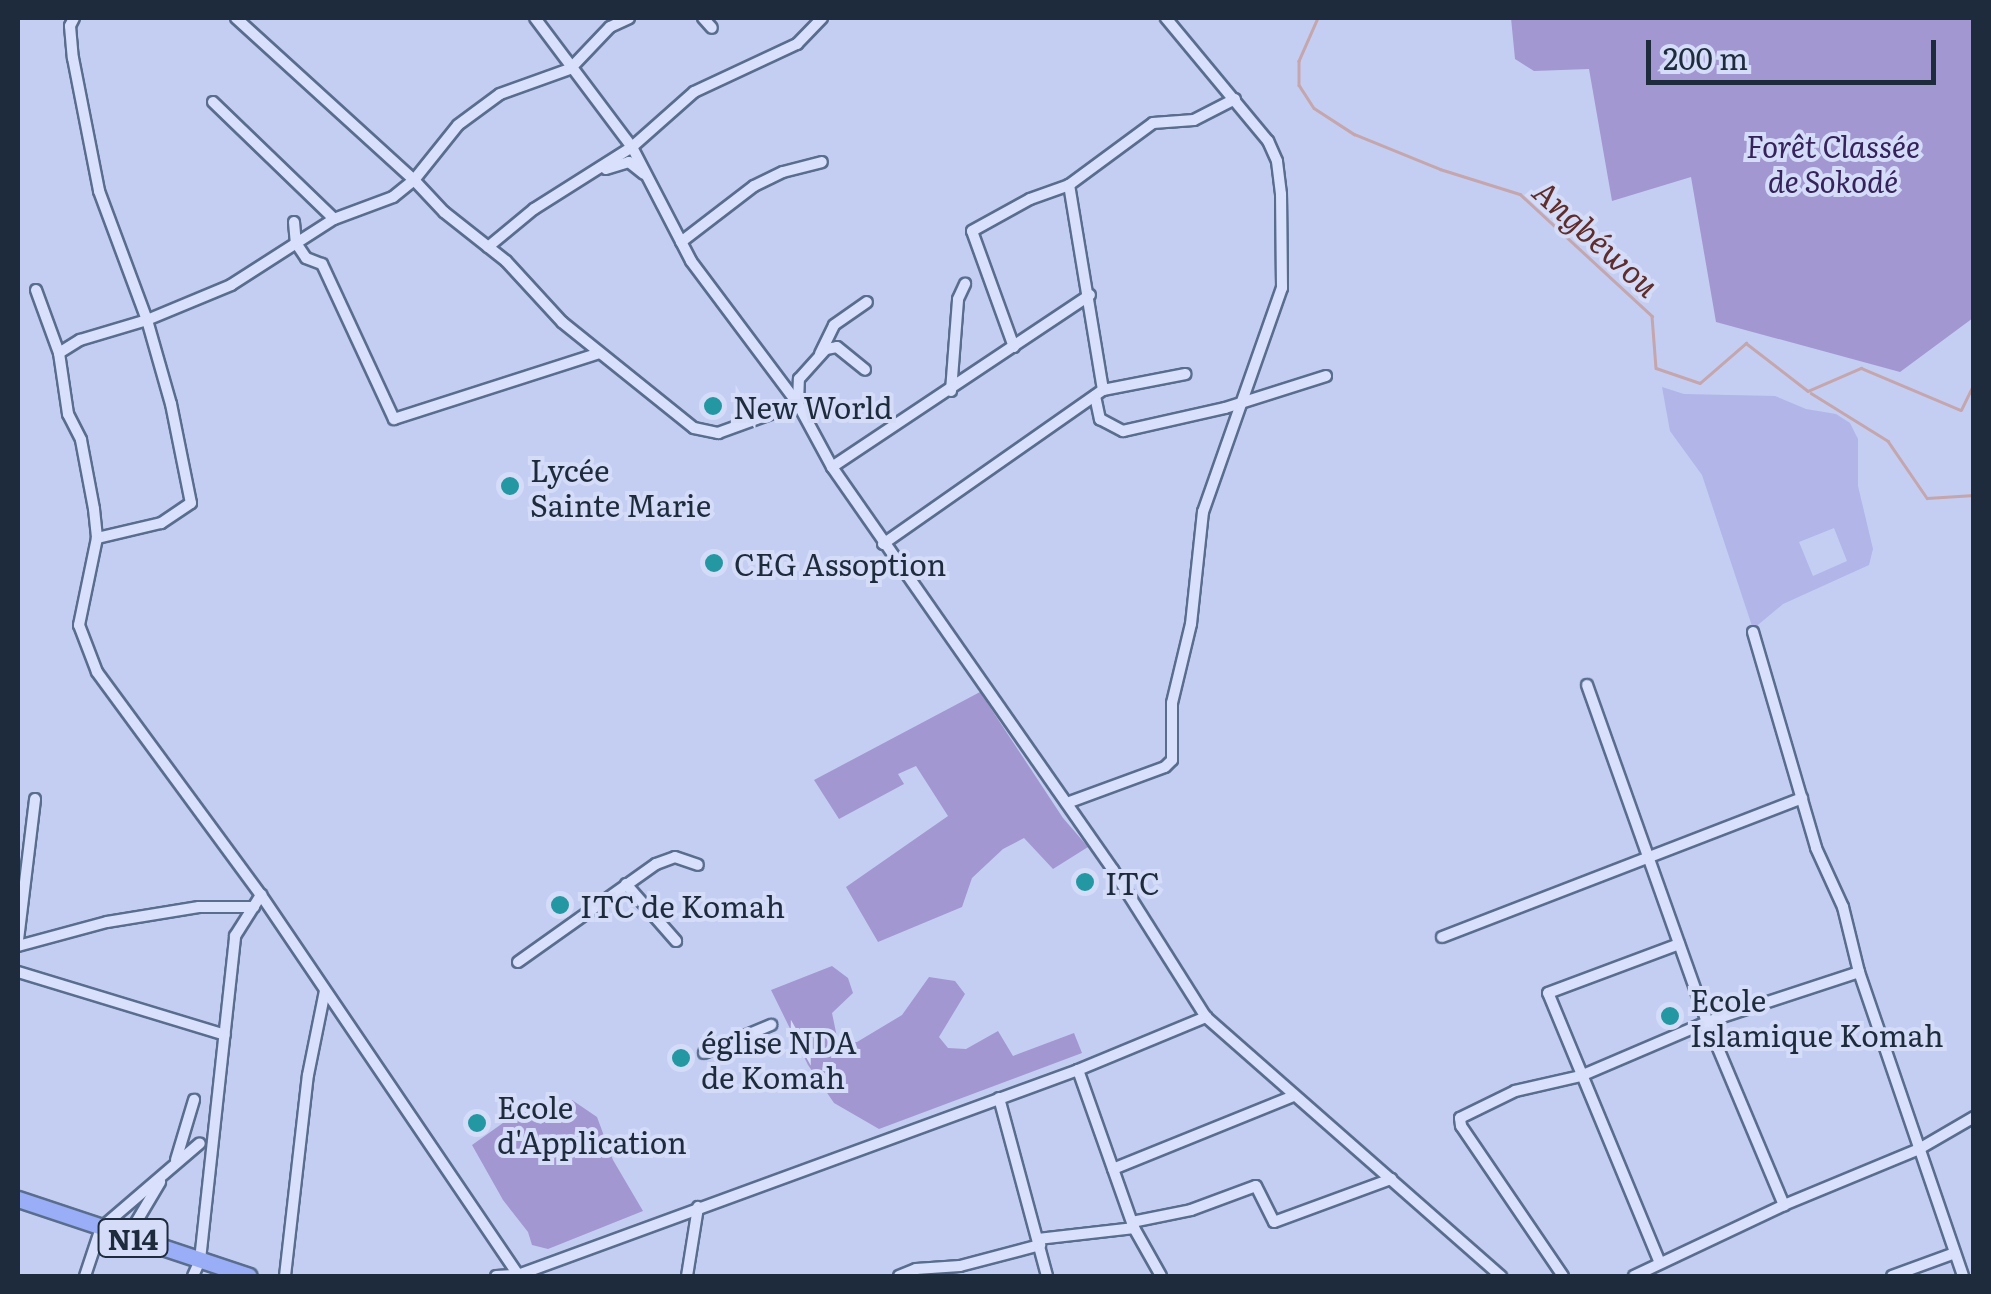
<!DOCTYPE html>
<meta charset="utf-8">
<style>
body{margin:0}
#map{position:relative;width:1991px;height:1294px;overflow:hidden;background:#c4cef2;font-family:Literata,serif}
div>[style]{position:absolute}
.farmland>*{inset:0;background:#b1b5e8}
.green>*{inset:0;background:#a397d1}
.stream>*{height:2.5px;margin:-1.25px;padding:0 1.25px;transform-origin:1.25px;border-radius:1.25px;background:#c5a6ac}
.roads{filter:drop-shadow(2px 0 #596d8e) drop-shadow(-2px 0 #596d8e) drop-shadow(0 2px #596d8e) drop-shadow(0 -2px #596d8e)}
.street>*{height:10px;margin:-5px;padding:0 5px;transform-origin:5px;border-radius:5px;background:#d8e0fb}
.primary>*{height:15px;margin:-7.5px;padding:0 7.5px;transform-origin:7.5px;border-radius:7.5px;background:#9aaef7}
.dots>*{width:28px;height:28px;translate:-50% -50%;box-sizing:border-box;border:5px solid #d4dcf8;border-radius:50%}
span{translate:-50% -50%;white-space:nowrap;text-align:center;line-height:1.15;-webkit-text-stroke:8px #d4dcf8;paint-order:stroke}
.shield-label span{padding:2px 8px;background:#d4dcf8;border:2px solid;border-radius:8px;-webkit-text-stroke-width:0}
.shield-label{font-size:28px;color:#1e2b3d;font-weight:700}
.park-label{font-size:30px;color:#36235b;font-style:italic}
.poi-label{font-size:30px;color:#1e2b3d}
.left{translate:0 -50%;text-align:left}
.water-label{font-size:32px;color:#5e2d2c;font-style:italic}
.frame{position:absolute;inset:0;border:20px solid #1e2b3d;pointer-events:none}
.scale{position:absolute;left:1646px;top:40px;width:290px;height:45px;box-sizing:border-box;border:5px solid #1e2b3d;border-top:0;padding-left:12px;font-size:30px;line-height:35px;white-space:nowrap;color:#1e2b3d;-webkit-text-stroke:8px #d4dcf8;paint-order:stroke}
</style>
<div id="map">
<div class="farmland">
<i style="clip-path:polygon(evenodd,1662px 387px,1684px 394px,1775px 396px,1806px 409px,1836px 414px,1850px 423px,1858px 439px,1858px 486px,1873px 549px,1869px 565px,1783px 604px,1753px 629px,1702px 475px,1670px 431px,1662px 387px,1834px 528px,1847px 561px,1813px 576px,1799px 542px,1834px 528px)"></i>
</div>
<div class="green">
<i style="clip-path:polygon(1511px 18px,1973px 18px,1973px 318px,1900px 372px,1716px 322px,1691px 177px,1612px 201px,1589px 69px,1534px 71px,1515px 59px)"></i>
<i style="clip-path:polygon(980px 692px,1063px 818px,1088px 847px,1053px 869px,1024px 838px,1003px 849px,972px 878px,962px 907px,878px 942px,846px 887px,948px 816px,916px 766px,898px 774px,904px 784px,839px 819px,814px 780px)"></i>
<i style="clip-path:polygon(832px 966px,848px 978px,853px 993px,832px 1013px,838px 1042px,857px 1042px,902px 1015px,929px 977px,955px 981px,965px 994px,939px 1037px,948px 1048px,966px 1049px,998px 1031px,1013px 1056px,1074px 1033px,1082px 1053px,879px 1129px,834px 1103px,808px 1065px,771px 990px)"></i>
<i style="clip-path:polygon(572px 1100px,597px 1117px,613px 1160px,643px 1211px,548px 1249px,532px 1245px,528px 1232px,503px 1200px,472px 1145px,524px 1108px,535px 1122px,541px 1124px)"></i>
</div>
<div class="stream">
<i style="left:1318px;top:18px;width:47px;rotate:113.8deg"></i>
<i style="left:1299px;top:61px;width:24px;rotate:90deg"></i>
<i style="left:1299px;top:85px;width:27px;rotate:57deg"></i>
<i style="left:1314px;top:108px;width:48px;rotate:33deg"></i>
<i style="left:1354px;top:134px;width:93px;rotate:22.1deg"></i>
<i style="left:1440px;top:169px;width:84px;rotate:17.4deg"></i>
<i style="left:1520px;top:194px;width:180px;rotate:42.7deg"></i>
<i style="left:1652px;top:316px;width:52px;rotate:85.6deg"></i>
<i style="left:1656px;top:368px;width:46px;rotate:18.8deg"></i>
<i style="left:1700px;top:383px;width:61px;rotate:-41deg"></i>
<i style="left:1746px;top:343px;width:78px;rotate:37.7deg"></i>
<i style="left:1808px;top:391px;width:58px;rotate:-23.5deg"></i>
<i style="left:1861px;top:368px;width:108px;rotate:22.8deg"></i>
<i style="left:1961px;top:410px;width:30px;rotate:-64deg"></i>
<i style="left:1811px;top:393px;width:91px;rotate:31.9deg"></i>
<i style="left:1888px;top:441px;width:69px;rotate:55.6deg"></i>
<i style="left:1927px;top:498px;width:47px;rotate:-3.7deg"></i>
</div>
<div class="roads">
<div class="street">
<i style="left:74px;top:18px;width:9px;rotate:117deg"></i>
<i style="left:70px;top:26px;width:32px;rotate:85deg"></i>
<i style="left:73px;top:58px;width:136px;rotate:78.9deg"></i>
<i style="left:99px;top:191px;width:138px;rotate:69.6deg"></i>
<i style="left:147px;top:320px;width:87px;rotate:74.1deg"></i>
<i style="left:171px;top:404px;width:101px;rotate:78.6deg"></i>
<i style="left:191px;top:503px;width:36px;rotate:146deg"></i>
<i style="left:161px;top:523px;width:66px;rotate:166.8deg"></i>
<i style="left:236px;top:18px;width:241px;rotate:42.3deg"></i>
<i style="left:414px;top:180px;width:44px;rotate:46.8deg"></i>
<i style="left:444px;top:212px;width:79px;rotate:38.3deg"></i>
<i style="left:506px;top:261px;width:83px;rotate:47.4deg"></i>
<i style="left:562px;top:322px;width:169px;rotate:38.8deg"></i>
<i style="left:694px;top:428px;width:25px;rotate:12deg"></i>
<i style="left:718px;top:433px;width:85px;rotate:-19.9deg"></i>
<i style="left:798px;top:404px;width:25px;rotate:-88deg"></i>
<i style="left:799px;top:379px;width:40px;rotate:-48deg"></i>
<i style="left:826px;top:349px;width:11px;rotate:-10deg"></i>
<i style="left:837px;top:347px;width:36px;rotate:39deg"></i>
<i style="left:535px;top:18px;width:161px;rotate:53.1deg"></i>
<i style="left:632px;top:147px;width:128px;rotate:62.6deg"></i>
<i style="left:691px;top:261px;width:179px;rotate:53.2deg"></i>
<i style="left:798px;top:404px;width:72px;rotate:61.6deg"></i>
<i style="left:832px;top:467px;width:491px;rotate:55.1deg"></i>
<i style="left:1113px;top:870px;width:174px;rotate:57.7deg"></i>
<i style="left:1206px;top:1017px;width:393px;rotate:41.3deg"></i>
<i style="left:703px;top:18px;width:13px;rotate:48deg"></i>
<i style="left:213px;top:102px;width:168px;rotate:44deg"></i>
<i style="left:606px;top:169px;width:24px;rotate:-17deg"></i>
<i style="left:629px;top:162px;width:19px;rotate:39deg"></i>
<i style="left:294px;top:222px;width:21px;rotate:85deg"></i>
<i style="left:296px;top:243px;width:18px;rotate:56deg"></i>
<i style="left:306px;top:258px;width:17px;rotate:21deg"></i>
<i style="left:322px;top:264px;width:171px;rotate:65.1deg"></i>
<i style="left:394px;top:419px;width:215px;rotate:-17.8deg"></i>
<i style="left:681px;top:242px;width:92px;rotate:-37.5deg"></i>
<i style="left:754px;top:186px;width:32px;rotate:-26deg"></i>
<i style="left:783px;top:172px;width:40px;rotate:-14.4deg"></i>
<i style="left:488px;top:247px;width:60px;rotate:-39.6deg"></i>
<i style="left:534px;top:209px;width:116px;rotate:-32.3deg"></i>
<i style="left:632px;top:147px;width:83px;rotate:-41.6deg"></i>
<i style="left:694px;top:92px;width:114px;rotate:-25deg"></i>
<i style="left:797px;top:44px;width:36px;rotate:-46deg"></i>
<i style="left:36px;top:290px;width:67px;rotate:69.9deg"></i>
<i style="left:59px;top:353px;width:62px;rotate:81.6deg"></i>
<i style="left:68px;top:414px;width:29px;rotate:63deg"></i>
<i style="left:81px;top:440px;width:70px;rotate:79.3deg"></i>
<i style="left:94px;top:509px;width:29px;rotate:84deg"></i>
<i style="left:97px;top:538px;width:89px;rotate:101.7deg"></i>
<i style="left:79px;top:625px;width:50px;rotate:69deg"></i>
<i style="left:97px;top:672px;width:277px;rotate:53.7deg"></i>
<i style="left:261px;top:895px;width:460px;rotate:55.9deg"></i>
<i style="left:1014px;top:347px;width:123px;rotate:-109.9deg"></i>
<i style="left:972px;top:231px;width:66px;rotate:-28.9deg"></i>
<i style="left:1030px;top:199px;width:41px;rotate:-19.7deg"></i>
<i style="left:1069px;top:185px;width:104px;rotate:-36.4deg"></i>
<i style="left:1153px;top:123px;width:41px;rotate:-4.2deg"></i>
<i style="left:1194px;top:120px;width:46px;rotate:-27.1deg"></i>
<i style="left:59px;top:353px;width:25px;rotate:-32deg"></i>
<i style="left:80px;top:340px;width:70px;rotate:-16.6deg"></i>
<i style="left:147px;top:320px;width:91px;rotate:-22.6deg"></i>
<i style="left:231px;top:285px;width:122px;rotate:-32.7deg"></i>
<i style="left:334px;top:219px;width:63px;rotate:-20.4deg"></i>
<i style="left:393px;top:197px;width:27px;rotate:-39deg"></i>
<i style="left:414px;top:180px;width:70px;rotate:-51.3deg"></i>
<i style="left:458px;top:125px;width:52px;rotate:-36.4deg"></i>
<i style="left:500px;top:94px;width:74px;rotate:-19.7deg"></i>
<i style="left:570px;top:69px;width:58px;rotate:-46.4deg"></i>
<i style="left:610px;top:27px;width:21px;rotate:-25deg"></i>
<i style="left:820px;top:354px;width:32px;rotate:-64deg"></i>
<i style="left:834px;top:325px;width:40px;rotate:-34.9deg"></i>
<i style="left:1103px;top:390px;width:84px;rotate:-11deg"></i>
<i style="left:951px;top:391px;width:92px;rotate:-85.6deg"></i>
<i style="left:958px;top:299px;width:17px;rotate:-65deg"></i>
<i style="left:1095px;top:396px;width:24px;rotate:78deg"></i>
<i style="left:1100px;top:419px;width:26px;rotate:28deg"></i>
<i style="left:1123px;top:431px;width:105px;rotate:-12.7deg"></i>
<i style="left:1225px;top:408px;width:106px;rotate:-17.6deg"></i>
<i style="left:832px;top:467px;width:310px;rotate:-33.7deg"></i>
<i style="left:883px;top:544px;width:269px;rotate:-35deg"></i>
<i style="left:1103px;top:390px;width:208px;rotate:-99.4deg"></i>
<i style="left:1753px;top:632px;width:225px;rotate:73.7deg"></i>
<i style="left:1816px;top:848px;width:65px;rotate:65.4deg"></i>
<i style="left:1843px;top:907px;width:67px;rotate:76.2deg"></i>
<i style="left:1859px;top:972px;width:321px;rotate:71.1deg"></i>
<i style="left:1587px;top:685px;width:358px;rotate:70.4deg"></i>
<i style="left:1707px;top:1022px;width:199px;rotate:67.2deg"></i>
<i style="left:1067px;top:803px;width:104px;rotate:-20.2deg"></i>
<i style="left:1165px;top:767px;width:10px;rotate:-45deg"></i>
<i style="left:1172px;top:760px;width:57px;rotate:-90deg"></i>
<i style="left:1172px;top:703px;width:81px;rotate:-76.5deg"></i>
<i style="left:1191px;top:624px;width:113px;rotate:-83.9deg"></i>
<i style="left:1203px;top:512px;width:238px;rotate:-70.6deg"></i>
<i style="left:1282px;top:288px;width:94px;rotate:-90.6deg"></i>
<i style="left:1281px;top:194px;width:33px;rotate:-97deg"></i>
<i style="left:1277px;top:161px;width:22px;rotate:-114deg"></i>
<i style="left:1268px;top:141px;width:160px;rotate:-129.7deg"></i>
<i style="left:626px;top:884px;width:76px;rotate:48.7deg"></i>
<i style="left:1442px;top:937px;width:386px;rotate:-21.1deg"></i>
<i style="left:18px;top:940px;width:142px;rotate:-83.1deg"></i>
<i style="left:18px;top:946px;width:92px;rotate:-15.1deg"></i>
<i style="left:107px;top:922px;width:93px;rotate:-9.3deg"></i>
<i style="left:199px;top:907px;width:55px"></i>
<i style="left:518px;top:962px;width:169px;rotate:-35.4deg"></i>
<i style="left:656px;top:864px;width:20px;rotate:-20deg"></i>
<i style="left:675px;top:857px;width:24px;rotate:19deg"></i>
<i style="left:18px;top:972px;width:216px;rotate:16.9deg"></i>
<i style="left:704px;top:1053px;width:73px;rotate:-22.7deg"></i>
<i style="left:1078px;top:1070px;width:168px;rotate:70.5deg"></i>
<i style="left:1134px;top:1228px;width:55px;rotate:60.6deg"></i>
<i style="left:999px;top:1098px;width:184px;rotate:74.9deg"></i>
<i style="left:176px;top:1160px;width:63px;rotate:-73.3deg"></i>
<i style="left:1113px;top:1169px;width:195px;rotate:-22deg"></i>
<i style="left:1132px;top:1222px;width:60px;rotate:-11.5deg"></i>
<i style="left:1191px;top:1210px;width:69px;rotate:-20.3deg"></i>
<i style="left:1256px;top:1186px;width:40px;rotate:63.4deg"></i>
<i style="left:1274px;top:1222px;width:125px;rotate:-20.2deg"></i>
<i style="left:128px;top:1236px;width:63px;rotate:-59.3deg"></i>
<i style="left:1038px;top:1239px;width:97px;rotate:-6.5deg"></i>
<i style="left:1660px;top:1263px;width:292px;rotate:-112.5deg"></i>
<i style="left:1548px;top:993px;width:140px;rotate:-20.5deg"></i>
<i style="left:85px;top:1276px;width:51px;rotate:-71.6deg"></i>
<i style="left:101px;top:1228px;width:130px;rotate:-40.6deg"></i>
<i style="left:193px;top:1276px;width:17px;rotate:-66deg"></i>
<i style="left:200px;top:1260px;width:326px;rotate:-83.8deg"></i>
<i style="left:235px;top:936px;width:49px;rotate:-57.6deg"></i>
<i style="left:285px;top:1276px;width:202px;rotate:-83.5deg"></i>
<i style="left:308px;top:1075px;width:86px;rotate:-78.6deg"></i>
<i style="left:496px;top:1276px;width:22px;rotate:-3deg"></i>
<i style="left:518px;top:1275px;width:596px;rotate:-20.11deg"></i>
<i style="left:1078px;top:1070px;width:139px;rotate:-22.5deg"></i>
<i style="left:687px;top:1276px;width:70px;rotate:-80.9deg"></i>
<i style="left:899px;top:1276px;width:18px;rotate:-22deg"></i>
<i style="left:916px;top:1269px;width:44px;rotate:-3.9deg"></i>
<i style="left:960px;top:1266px;width:83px;rotate:-14.7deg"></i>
<i style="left:1563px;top:1276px;width:181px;rotate:-124.2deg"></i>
<i style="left:1461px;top:1126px;width:8px;rotate:-97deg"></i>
<i style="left:1460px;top:1118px;width:61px;rotate:-26.1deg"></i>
<i style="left:1515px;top:1091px;width:68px;rotate:-12.8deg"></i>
<i style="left:1581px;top:1076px;width:137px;rotate:-23.2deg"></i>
<i style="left:1707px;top:1022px;width:160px;rotate:-18.2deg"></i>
<i style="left:1634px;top:1276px;width:166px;rotate:-25.3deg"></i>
<i style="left:1784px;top:1205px;width:146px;rotate:-22.5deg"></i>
<i style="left:1919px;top:1149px;width:64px;rotate:-30.2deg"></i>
<i style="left:1892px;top:1276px;width:67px;rotate:-20.1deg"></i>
</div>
<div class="primary">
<i style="left:18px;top:1199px;width:243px;rotate:18.4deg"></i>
</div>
</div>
<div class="dots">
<i style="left:713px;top:406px;background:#2398a2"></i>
<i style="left:510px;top:486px;background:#2398a2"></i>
<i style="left:714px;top:563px;background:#2398a2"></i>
<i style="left:1085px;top:882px;background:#2398a2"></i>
<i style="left:560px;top:905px;background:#2398a2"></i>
<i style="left:1670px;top:1016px;background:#2398a2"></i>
<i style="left:681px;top:1058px;background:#2398a2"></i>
<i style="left:477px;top:1123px;background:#2398a2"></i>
</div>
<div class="shield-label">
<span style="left:133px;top:1238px">N14</span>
</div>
<div class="park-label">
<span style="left:1833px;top:162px">Forêt Classée<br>de Sokodé</span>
</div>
<div class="poi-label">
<span class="left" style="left:733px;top:406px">New World</span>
<span class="left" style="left:530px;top:486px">Lycée<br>Sainte Marie</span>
<span class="left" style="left:734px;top:563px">CEG Assoption</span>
<span class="left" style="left:1105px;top:882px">ITC</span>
<span class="left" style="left:580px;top:905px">ITC de Komah</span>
<span class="left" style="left:1690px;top:1016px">Ecole<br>Islamique Komah</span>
<span class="left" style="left:701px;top:1058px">église NDA<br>de Komah</span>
<span class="left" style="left:497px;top:1123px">Ecole<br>d'Application</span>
</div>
<div class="water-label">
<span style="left:1597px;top:237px;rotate:42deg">Angbéwou</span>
</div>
<div class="frame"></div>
<div class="scale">200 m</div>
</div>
